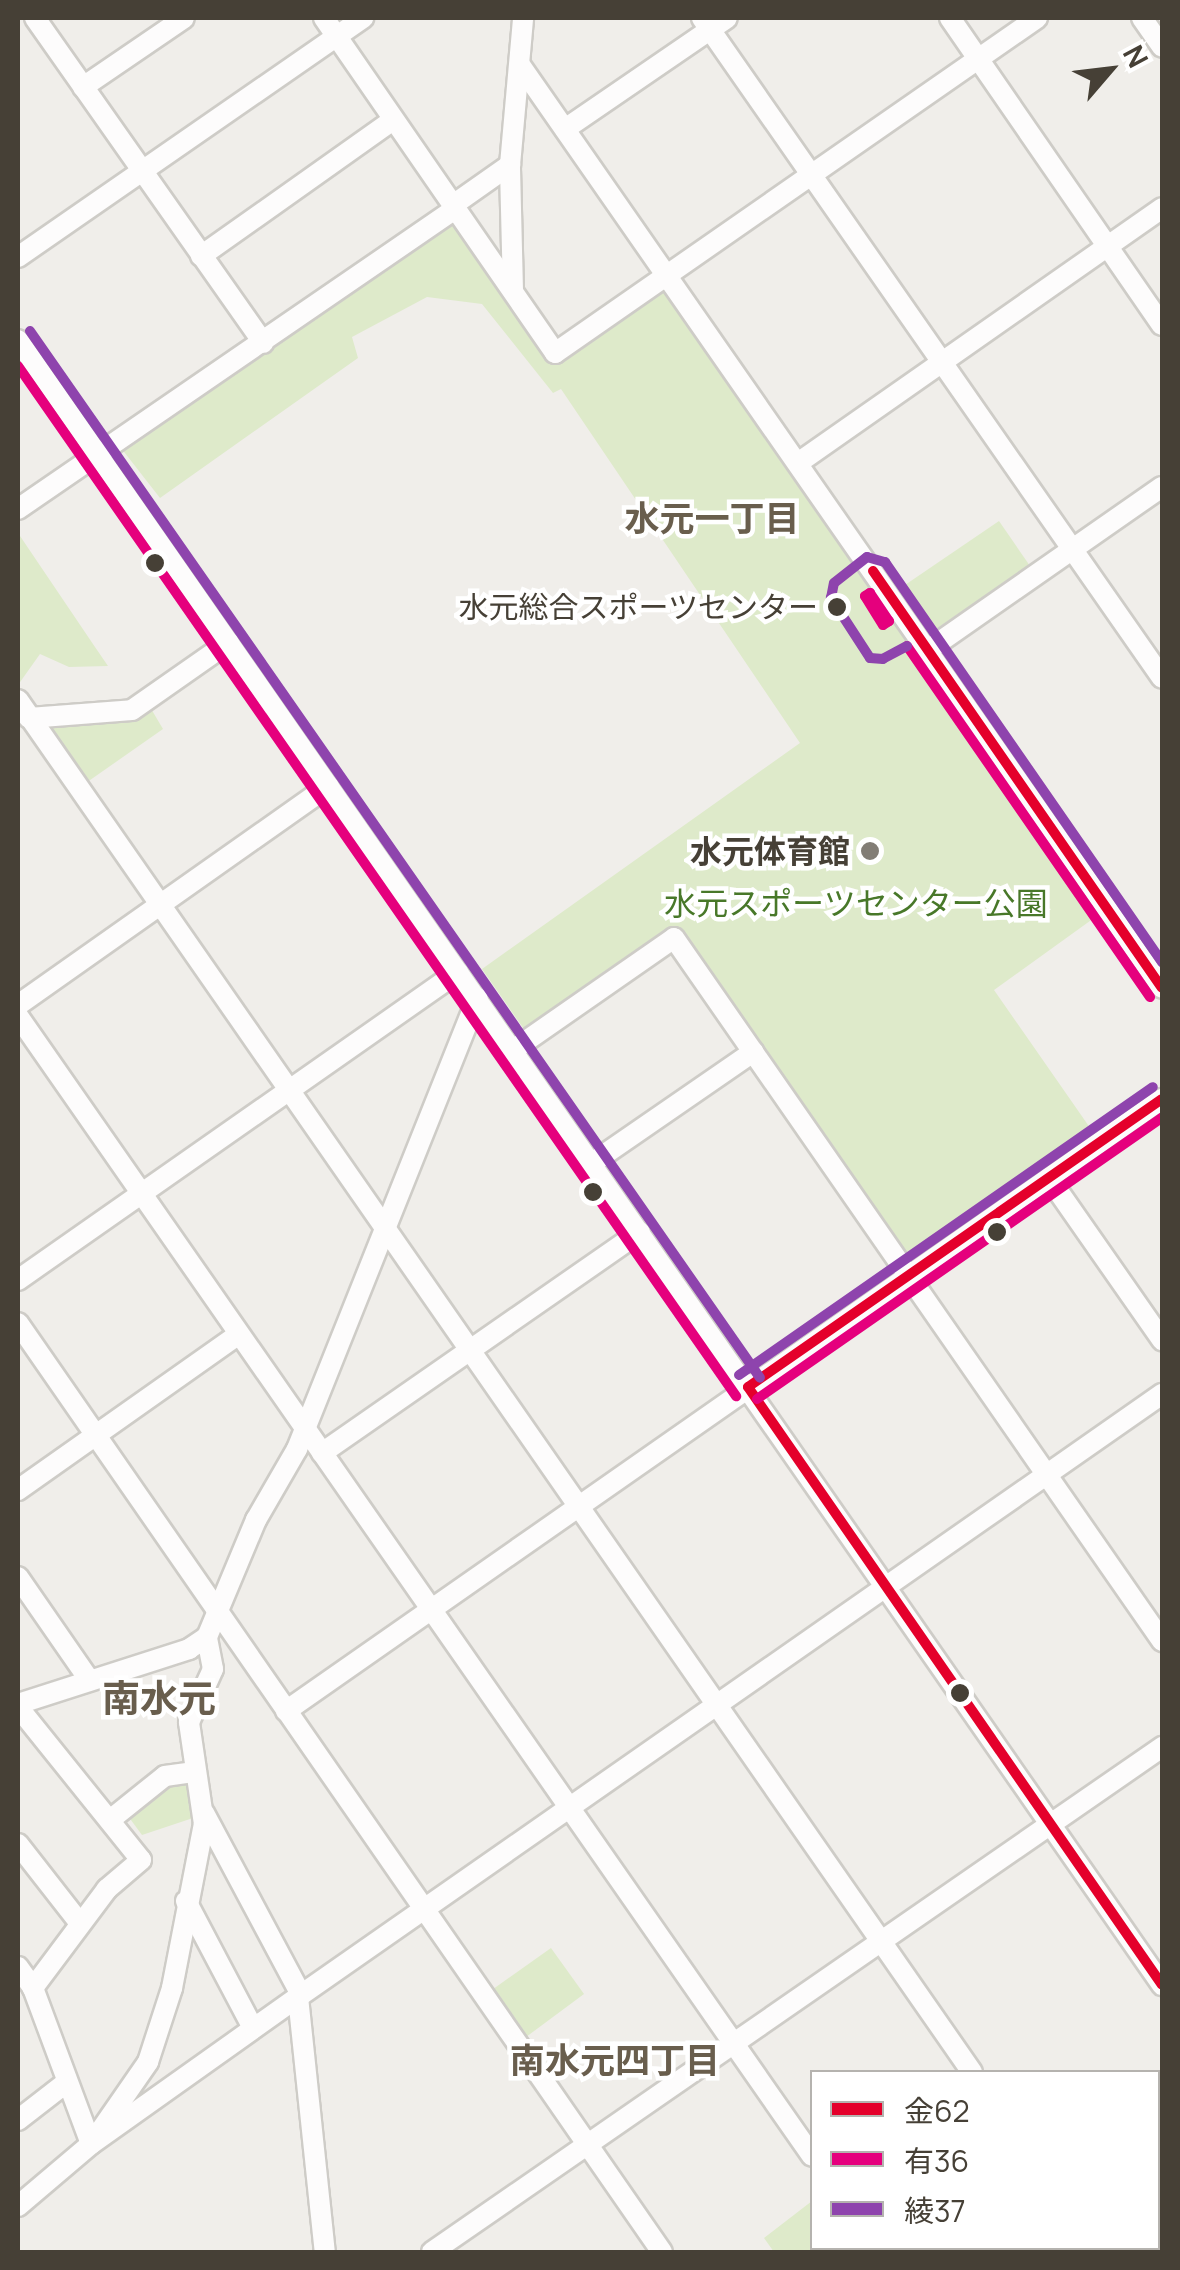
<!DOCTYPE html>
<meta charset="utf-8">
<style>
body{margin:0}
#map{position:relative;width:1180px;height:2270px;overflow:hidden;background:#f0eeea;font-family:Manrope,"Noto Sans JP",sans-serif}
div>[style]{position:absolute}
.green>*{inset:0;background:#deeaca}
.roads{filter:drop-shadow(2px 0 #ceccc7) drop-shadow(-2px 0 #ceccc7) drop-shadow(0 2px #ceccc7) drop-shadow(0 -2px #ceccc7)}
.minor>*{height:20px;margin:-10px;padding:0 10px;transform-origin:10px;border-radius:10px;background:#fdfcfc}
.bus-1>*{height:10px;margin:-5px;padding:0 5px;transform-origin:5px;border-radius:5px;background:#e4002b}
.bus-2>*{height:10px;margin:-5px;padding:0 5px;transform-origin:5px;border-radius:5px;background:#e5007d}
.bus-3>*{height:10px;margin:-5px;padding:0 5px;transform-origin:5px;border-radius:5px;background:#8e44ad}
.dots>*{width:28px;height:28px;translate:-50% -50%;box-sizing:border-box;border:5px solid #fff;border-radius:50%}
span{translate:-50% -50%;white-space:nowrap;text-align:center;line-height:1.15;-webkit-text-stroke:9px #fff;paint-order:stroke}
.bus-label{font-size:30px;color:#464036}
.right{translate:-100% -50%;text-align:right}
.poi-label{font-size:32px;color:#464036;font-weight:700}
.park-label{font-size:32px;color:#487829}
.neighbourhood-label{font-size:35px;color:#695e4d;font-weight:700}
.quarter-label{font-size:38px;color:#695e4d;font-weight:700}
.frame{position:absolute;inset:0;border:20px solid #464036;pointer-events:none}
.legend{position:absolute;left:810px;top:2070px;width:350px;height:180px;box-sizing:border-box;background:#fff;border:2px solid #b5b3af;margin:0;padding:12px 18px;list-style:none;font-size:30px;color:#464036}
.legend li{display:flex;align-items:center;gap:20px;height:50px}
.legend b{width:50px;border:2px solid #b5b3af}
.north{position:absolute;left:1060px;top:20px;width:100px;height:100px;-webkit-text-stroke:8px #fff;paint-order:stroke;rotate:62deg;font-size:28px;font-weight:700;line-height:40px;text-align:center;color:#464036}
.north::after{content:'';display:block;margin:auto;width:35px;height:45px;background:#464036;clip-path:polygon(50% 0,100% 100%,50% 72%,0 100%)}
</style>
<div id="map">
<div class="green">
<i style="clip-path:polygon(458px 224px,554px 362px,667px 288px,1101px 913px,994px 990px,1095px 1135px,914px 1262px,908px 1262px,676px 930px,526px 1032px,482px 969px,800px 743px,561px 389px,553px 393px,482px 304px,427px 297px,352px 337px,358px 358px,160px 498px,121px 448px,445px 225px)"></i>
<i style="clip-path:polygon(999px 521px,1030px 566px,933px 631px,902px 587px)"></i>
<i style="clip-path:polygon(18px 533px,95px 647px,108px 666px,69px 667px,40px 654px,18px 685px)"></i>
<i style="clip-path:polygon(150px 707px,163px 729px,83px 785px,41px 725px)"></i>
<i style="clip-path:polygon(172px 1785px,187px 1785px,196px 1817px,142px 1835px,128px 1816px)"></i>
<i style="clip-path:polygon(551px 1948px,584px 1994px,522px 2040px,489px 1992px)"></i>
<i style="clip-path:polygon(812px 2201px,812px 2248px,872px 2252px,774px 2252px,764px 2238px)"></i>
</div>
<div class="roads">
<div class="minor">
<i style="left:35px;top:18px;width:397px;rotate:54.9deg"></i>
<i style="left:324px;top:18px;width:407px;rotate:55.4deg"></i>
<i style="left:555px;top:353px;width:587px;rotate:-34.8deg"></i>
<i style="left:702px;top:18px;width:804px;rotate:55.12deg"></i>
<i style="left:950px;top:18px;width:373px;rotate:55.4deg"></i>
<i style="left:1142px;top:18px;width:35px;rotate:55deg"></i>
<i style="left:520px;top:65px;width:1124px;rotate:55.18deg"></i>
<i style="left:83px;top:87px;width:122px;rotate:-34.3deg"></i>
<i style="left:565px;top:129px;width:196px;rotate:-34.4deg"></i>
<i style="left:453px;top:205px;width:70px;rotate:-35.1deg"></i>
<i style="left:201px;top:256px;width:235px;rotate:-35.3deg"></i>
<i style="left:18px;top:257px;width:420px;rotate:-34.7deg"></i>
<i style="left:513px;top:291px;width:126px;rotate:-91.4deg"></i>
<i style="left:510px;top:165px;width:148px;rotate:-84.9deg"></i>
<i style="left:18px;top:340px;width:2004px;rotate:55.18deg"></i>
<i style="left:798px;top:463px;width:444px;rotate:-35deg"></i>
<i style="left:18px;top:509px;width:530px;rotate:-34.47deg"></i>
<i style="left:928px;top:650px;width:285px;rotate:-34.9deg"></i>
<i style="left:18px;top:700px;width:1671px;rotate:55.19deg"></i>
<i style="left:29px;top:718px;width:103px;rotate:-4.4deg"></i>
<i style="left:132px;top:710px;width:118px;rotate:-35deg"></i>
<i style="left:18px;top:1005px;width:380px;rotate:-35.2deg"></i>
<i style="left:18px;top:1016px;width:1389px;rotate:55.14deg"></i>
<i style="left:513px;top:1050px;width:196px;rotate:-34.8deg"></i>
<i style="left:674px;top:938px;width:856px;rotate:55.23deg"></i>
<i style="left:592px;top:1163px;width:196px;rotate:-34.6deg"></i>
<i style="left:1049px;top:1178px;width:198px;rotate:55.1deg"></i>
<i style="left:18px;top:1280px;width:537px;rotate:-34.99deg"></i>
<i style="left:18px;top:1323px;width:1130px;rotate:55.27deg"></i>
<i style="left:322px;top:1453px;width:387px;rotate:-34.8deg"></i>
<i style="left:18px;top:1490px;width:269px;rotate:-35.2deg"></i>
<i style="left:18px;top:1577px;width:126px;rotate:55.3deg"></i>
<i style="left:18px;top:1704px;width:180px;rotate:-17.8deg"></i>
<i style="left:189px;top:1649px;width:22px;rotate:-34deg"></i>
<i style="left:207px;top:1637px;width:127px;rotate:-67.3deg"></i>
<i style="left:256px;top:1520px;width:82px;rotate:-60deg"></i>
<i style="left:297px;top:1449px;width:486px;rotate:-68.2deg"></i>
<i style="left:18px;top:1707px;width:196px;rotate:51.2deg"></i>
<i style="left:141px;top:1860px;width:45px;rotate:139.5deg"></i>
<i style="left:107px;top:1889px;width:124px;rotate:126.8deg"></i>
<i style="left:286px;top:1711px;width:1069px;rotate:-34.94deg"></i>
<i style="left:204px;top:1813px;width:206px;rotate:61.9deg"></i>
<i style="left:110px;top:1820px;width:70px;rotate:-38.7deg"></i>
<i style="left:165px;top:1776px;width:28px;rotate:-8deg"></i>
<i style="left:18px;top:1844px;width:99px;rotate:52deg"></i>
<i style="left:186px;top:1901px;width:144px;rotate:62.2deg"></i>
<i style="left:18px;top:1967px;width:26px;rotate:54deg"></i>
<i style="left:33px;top:1988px;width:166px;rotate:69.6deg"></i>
<i style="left:298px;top:1997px;width:256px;rotate:84deg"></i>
<i style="left:1158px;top:2108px;width:5px;rotate:-37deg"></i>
<i style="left:18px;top:2120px;width:62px;rotate:-37.8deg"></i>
<i style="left:101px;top:2130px;width:83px;rotate:-55.3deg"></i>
<i style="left:148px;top:2062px;width:78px;rotate:-72deg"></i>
<i style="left:172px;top:1988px;width:167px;rotate:-79deg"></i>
<i style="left:204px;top:1824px;width:103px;rotate:-98.4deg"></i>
<i style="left:189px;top:1722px;width:58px;rotate:-65.6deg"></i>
<i style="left:213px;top:1669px;width:33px;rotate:-101deg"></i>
<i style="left:18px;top:2206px;width:96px;rotate:-40.3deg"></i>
<i style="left:91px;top:2144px;width:254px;rotate:-35.4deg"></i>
<i style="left:298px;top:1997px;width:1054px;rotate:-34.91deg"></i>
<i style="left:876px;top:2248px;width:6px;rotate:45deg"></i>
<i style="left:1094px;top:2248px;width:6px;rotate:45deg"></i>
<i style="left:432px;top:2252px;width:888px;rotate:-34.67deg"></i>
<i style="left:895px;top:2252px;width:10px;rotate:-24deg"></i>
</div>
</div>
<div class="bus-1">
<i style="left:873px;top:571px;width:507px;rotate:55.28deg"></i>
<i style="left:748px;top:1387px;width:727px;rotate:55.3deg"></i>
<i style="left:748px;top:1387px;width:504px;rotate:-34.82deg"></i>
</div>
<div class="bus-2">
<i style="left:18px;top:366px;width:1256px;rotate:55.12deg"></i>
<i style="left:870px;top:593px;width:34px;rotate:56deg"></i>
<i style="left:889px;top:621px;width:7px;rotate:146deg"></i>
<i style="left:883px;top:625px;width:34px;rotate:-122deg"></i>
<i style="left:865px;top:596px;width:6px;rotate:-31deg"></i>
<i style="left:907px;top:646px;width:427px;rotate:55.3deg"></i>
<i style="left:757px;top:1399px;width:494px;rotate:-34.8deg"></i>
</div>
<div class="bus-3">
<i style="left:30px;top:331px;width:1276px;rotate:55.11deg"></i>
<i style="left:907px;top:646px;width:27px;rotate:152deg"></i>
<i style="left:883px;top:659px;width:13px;rotate:-176deg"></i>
<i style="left:870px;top:658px;width:72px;rotate:-123deg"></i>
<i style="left:831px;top:598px;width:15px;rotate:-79deg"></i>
<i style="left:834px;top:583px;width:42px;rotate:-38.2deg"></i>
<i style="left:867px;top:557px;width:19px;rotate:16deg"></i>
<i style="left:885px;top:562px;width:487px;rotate:55.3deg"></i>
<i style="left:739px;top:1375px;width:504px;rotate:-34.82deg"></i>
</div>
<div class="dots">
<i style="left:155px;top:563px;background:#464036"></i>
<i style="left:837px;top:607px;background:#464036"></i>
<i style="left:870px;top:851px;background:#827d75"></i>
<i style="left:593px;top:1192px;background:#464036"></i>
<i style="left:997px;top:1232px;background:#464036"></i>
<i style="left:960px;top:1693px;background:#464036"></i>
</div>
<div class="bus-label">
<span class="right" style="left:818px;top:607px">水元総合スポーツセンター</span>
</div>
<div class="poi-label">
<span class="right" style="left:850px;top:851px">水元体育館</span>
</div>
<div class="park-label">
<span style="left:856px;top:903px">水元スポーツセンター公園</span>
</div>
<div class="neighbourhood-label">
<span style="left:712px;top:518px">水元一丁目</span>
<span style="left:615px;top:2060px">南水元四丁目</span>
</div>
<div class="quarter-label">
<span style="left:159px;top:1698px">南水元</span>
</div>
<div class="frame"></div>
<ul class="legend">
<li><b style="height:12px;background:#e4002b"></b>金62</li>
<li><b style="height:12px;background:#e5007d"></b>有36</li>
<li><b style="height:12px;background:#8e44ad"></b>綾37</li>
</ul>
<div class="north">N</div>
</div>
